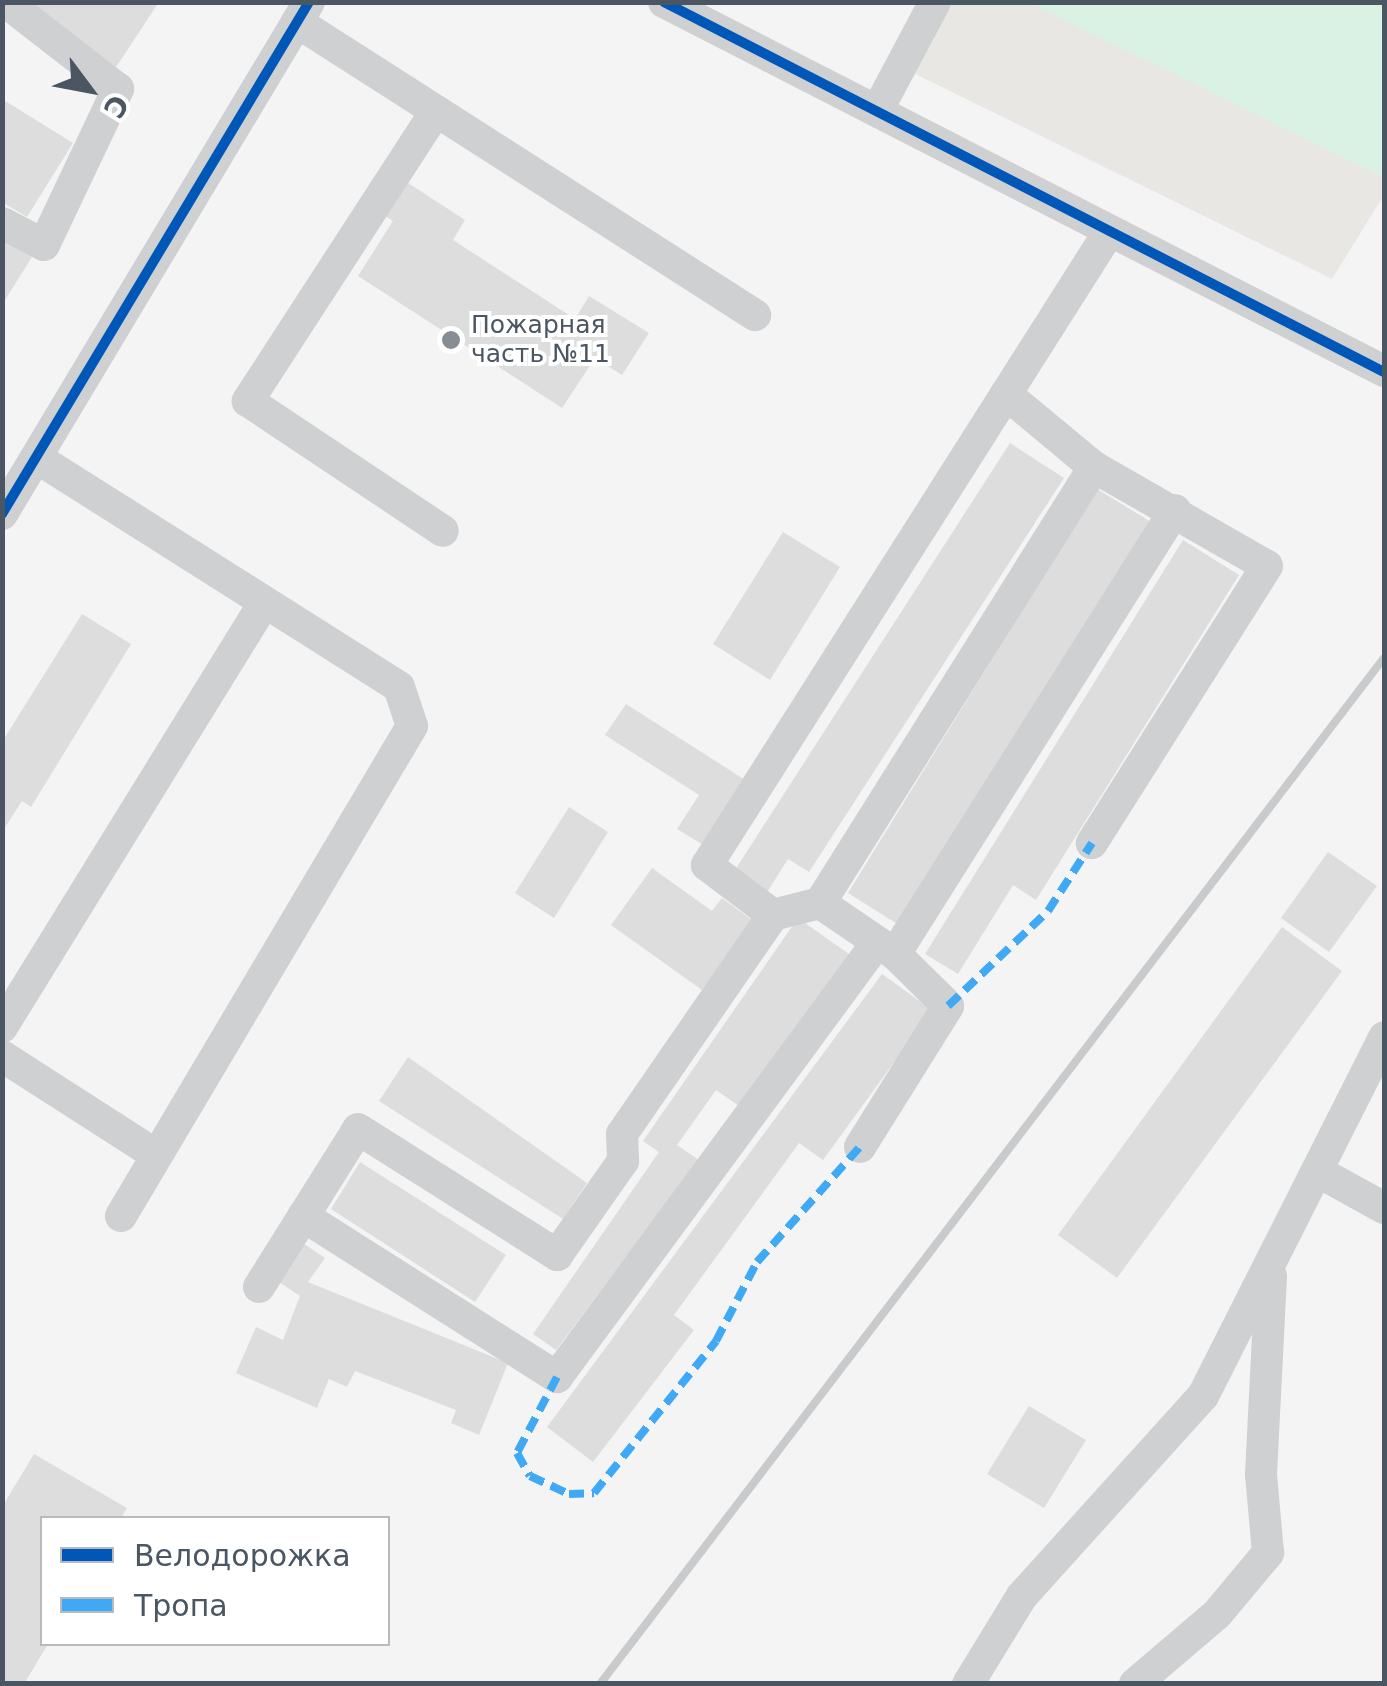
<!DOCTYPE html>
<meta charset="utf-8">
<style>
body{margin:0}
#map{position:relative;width:1387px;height:1686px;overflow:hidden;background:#f4f4f4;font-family:"DejaVu Sans",sans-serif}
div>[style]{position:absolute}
.commercial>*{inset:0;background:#e8e7e3}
.green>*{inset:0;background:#d9f2e3}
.building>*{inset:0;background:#ddddde}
.minor>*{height:32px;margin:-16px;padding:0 16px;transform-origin:16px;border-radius:16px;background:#ced0d2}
.rail>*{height:8px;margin:-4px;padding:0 4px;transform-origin:4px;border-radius:4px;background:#c9cacc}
.quiet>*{height:8px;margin-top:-4px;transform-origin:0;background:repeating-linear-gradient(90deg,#3fa9f5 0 15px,transparent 0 23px)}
.cycleway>*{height:10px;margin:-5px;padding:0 5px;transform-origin:5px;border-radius:5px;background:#0057b8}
.dots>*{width:28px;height:28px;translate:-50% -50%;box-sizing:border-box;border:5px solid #fff;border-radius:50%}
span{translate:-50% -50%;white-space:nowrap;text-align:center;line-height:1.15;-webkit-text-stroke:8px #fff;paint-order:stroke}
.poi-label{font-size:25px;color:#4a5661}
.left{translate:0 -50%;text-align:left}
.frame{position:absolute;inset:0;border:5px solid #4a5661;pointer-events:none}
.legend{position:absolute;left:40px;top:1516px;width:350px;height:130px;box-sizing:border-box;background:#fff;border:2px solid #b7bbc0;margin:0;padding:12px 18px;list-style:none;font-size:30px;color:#4a5661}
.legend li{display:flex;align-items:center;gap:20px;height:50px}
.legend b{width:50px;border:2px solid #b7bbc0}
.north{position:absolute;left:40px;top:40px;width:100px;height:100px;-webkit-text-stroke:8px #fff;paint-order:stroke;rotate:122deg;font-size:28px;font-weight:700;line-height:40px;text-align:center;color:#4a5661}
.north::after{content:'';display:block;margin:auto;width:35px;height:45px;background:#4a5661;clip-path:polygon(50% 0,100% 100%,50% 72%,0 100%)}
</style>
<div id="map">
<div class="commercial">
<i style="clip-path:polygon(934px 3px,1353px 3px,1384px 19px,1384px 195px,1332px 279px,893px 63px)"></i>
</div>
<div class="green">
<i style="clip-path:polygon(1030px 3px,1384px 3px,1384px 177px)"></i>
</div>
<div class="building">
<i style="clip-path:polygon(36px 2px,159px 2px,116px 67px,31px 10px)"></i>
<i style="clip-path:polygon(2px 99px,73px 143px,27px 217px,2px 202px)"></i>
<i style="clip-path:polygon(399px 177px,465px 220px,453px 240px,575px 319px,589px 296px,649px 333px,622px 375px,595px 358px,562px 408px,358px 276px,393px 221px,377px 211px)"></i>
<i style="clip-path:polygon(2px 238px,32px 257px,2px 305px)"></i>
<i style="clip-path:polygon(1010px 443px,1064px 478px,809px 872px,788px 859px,766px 894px,733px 873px)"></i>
<i style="clip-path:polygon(1097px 489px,1151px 522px,902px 927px,848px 893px)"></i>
<i style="clip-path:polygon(783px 532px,840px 567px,770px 680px,713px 644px)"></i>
<i style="clip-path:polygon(1183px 540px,1239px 575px,1036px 900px,1013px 885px,958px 974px,925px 954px)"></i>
<i style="clip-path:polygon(82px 614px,131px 644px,31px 807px,22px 801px,2px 832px,2px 742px)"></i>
<i style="clip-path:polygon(626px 704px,750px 783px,708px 848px,677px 829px,699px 795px,605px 735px)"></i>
<i style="clip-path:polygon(569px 807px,608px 832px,554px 918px,515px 893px)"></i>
<i style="clip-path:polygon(1328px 852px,1377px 886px,1329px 952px,1281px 918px)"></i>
<i style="clip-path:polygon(652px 868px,712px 911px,722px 898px,752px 920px,702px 990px,611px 925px)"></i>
<i style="clip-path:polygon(798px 918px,849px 954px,742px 1108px,716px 1090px,677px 1145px,699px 1160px,556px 1350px,533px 1334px,659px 1152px,643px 1141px)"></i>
<i style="clip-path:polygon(1282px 927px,1342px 971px,1117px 1278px,1058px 1235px)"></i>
<i style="clip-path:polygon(882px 974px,932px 1010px,823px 1160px,799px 1143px,674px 1315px,694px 1330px,593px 1462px,547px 1427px)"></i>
<i style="clip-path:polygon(408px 1057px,587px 1183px,563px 1219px,379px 1101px)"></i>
<i style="clip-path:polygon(360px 1162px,506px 1255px,475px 1302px,331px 1209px)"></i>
<i style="clip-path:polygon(301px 1242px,325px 1258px,308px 1282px,508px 1363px,479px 1435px,451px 1423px,456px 1410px,355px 1371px,347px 1387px,329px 1379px,317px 1408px,236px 1373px,256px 1327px,283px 1340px,300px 1296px,276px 1280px)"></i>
<i style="clip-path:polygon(1029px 1406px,1086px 1440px,1044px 1508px,987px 1474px)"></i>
<i style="clip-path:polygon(34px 1454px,127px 1508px,121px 1518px,42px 1518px,48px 1644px,24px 1684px,2px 1684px,2px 1507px)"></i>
</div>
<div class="minor">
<i style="left:664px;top:2px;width:809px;rotate:27.14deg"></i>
<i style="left:297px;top:22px;width:544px;rotate:32.61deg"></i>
<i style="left:436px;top:111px;width:346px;rotate:123deg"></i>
<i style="left:248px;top:401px;width:234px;rotate:33.7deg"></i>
<i style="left:877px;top:111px;width:123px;rotate:-62deg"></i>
<i style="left:2px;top:223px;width:47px;rotate:27.6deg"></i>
<i style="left:44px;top:245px;width:173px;rotate:-64.6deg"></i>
<i style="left:118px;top:89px;width:142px;rotate:-142.2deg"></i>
<i style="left:1006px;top:394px;width:114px;rotate:39.7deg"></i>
<i style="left:1094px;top:467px;width:199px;rotate:29.8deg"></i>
<i style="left:1267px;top:566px;width:328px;rotate:122.3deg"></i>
<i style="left:37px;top:458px;width:428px;rotate:32.3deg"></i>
<i style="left:399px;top:687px;width:41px;rotate:71.6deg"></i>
<i style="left:412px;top:726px;width:570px;rotate:120.71deg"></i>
<i style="left:2px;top:514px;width:597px;rotate:-59.05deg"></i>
<i style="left:820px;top:903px;width:515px;rotate:-57.85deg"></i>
<i style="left:895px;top:954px;width:525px;rotate:-57.76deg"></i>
<i style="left:2px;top:1027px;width:498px;rotate:-58.3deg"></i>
<i style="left:2px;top:1056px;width:183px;rotate:32.7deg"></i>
<i style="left:860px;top:1147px;width:166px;rotate:-58deg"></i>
<i style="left:948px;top:1006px;width:74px;rotate:-135.5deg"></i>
<i style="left:895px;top:954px;width:91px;rotate:-145.8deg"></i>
<i style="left:820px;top:903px;width:49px;rotate:165.7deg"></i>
<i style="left:773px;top:915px;width:83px;rotate:-142.9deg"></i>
<i style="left:707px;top:865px;width:746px;rotate:-57.59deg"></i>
<i style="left:1317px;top:1171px;width:77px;rotate:28.9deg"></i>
<i style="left:303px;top:1216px;width:301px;rotate:32.4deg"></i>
<i style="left:557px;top:1377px;width:538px;rotate:-53.62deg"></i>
<i style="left:259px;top:1287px;width:186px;rotate:-57.9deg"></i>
<i style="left:358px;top:1129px;width:236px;rotate:32.3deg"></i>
<i style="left:557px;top:1255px;width:115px;rotate:-54.9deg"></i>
<i style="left:623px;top:1161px;width:27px;rotate:-92deg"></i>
<i style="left:622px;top:1134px;width:266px;rotate:-55.4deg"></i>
<i style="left:968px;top:1684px;width:103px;rotate:-58.5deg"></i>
<i style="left:1022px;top:1596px;width:270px;rotate:-47.9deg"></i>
<i style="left:1203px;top:1396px;width:402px;rotate:-63.2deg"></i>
<i style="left:1135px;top:1684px;width:108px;rotate:-40.5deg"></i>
<i style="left:1217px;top:1614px;width:80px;rotate:-50.1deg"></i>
<i style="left:1268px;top:1553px;width:79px;rotate:-95.1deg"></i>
<i style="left:1261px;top:1474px;width:198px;rotate:-87.1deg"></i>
</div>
<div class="rail">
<i style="left:600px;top:1684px;width:1291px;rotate:-52.62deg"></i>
</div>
<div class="quiet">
<i style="left:948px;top:1006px;width:138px;rotate:-43.5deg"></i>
<i style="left:1048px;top:911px;width:81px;rotate:-57.1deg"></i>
<i style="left:557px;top:1377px;width:86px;rotate:117.8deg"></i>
<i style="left:517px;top:1453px;width:26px;rotate:61deg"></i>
<i style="left:530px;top:1476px;width:43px;rotate:24.8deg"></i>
<i style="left:569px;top:1494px;width:25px;rotate:-2deg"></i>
<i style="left:594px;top:1493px;width:195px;rotate:-51.2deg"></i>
<i style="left:716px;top:1341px;width:89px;rotate:-62.6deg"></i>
<i style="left:757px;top:1262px;width:154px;rotate:-48.2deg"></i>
</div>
<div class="cycleway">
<i style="left:664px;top:2px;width:810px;rotate:27.2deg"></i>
<i style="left:2px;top:514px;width:597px;rotate:-59.05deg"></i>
</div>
<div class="dots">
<i style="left:451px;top:340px;background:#868d94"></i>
</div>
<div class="poi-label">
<span class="left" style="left:471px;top:340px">Пожарная<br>часть №11</span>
</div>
<div class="frame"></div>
<ul class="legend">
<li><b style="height:12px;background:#0057b8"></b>Велодорожка</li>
<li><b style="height:12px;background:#3fa9f5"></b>Тропа</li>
</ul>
<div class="north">С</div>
</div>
